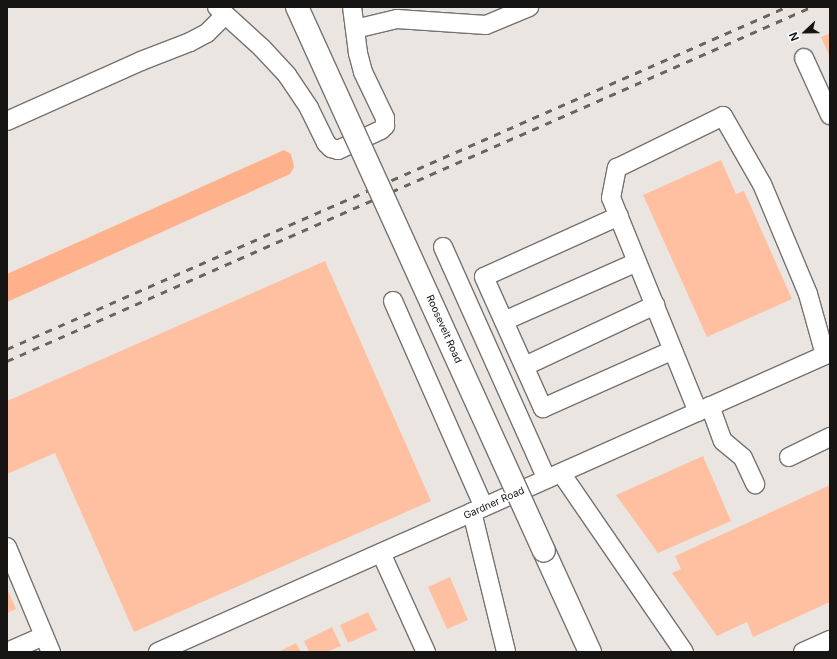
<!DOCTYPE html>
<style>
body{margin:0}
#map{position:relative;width:837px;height:659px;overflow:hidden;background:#ebe5e2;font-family:Inter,sans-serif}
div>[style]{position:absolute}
.water>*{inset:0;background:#feb18a}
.building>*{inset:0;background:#ffc0a1}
.roads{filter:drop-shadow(1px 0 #76726f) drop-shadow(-1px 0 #76726f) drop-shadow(0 1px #76726f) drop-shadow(0 -1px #76726f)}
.minor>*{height:18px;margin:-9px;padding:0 9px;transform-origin:9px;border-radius:9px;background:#fff}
.major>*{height:22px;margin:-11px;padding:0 11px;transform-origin:11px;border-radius:11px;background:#fff}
.rail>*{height:3px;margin-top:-1.5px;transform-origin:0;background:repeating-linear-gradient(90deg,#676362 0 7px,transparent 0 14px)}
.bridges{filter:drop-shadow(1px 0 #76726f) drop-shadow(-1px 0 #76726f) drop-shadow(0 1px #76726f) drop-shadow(0 -1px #76726f)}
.major-bridge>*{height:22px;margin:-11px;padding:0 11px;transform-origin:11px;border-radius:11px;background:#fff}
span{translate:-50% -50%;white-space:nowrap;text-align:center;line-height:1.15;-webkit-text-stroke:3px #fff;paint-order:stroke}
.street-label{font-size:10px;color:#171514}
.frame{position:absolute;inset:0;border:8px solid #171514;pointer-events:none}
.north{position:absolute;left:785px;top:12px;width:40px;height:40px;-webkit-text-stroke:3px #fff;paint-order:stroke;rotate:248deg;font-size:11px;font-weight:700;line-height:16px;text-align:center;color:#171514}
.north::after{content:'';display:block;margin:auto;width:14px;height:18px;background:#171514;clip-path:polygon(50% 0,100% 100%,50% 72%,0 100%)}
</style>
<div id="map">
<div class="water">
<i style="clip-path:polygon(284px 150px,291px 154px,294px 167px,290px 174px,7px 302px,7px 274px)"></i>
</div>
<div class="building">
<i style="clip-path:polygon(830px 33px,830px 57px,821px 37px)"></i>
<i style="clip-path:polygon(721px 160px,736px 194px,744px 191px,792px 299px,707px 337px,643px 195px)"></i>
<i style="clip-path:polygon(325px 261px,431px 501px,134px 632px,55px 453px,7px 474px,7px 401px)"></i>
<i style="clip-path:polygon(703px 456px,731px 521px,658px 553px,616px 495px)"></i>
<i style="clip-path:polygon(830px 485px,830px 602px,753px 637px,747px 622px,717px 636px,672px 573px,681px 569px,675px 556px)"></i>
<i style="clip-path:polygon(450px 577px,468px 620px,447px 629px,428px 587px)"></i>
<i style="clip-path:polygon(7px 589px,16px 609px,7px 613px)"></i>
<i style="clip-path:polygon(368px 612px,377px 630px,348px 643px,340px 625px)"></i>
<i style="clip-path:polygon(332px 627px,341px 646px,327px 652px,309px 652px,304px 641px)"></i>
<i style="clip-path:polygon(296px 643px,301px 652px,278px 652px)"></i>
</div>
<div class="roads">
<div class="minor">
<i style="left:217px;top:7px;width:61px;rotate:42.3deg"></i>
<i style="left:262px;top:48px;width:37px;rotate:47deg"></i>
<i style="left:287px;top:75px;width:40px;rotate:56deg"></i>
<i style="left:309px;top:108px;width:39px;rotate:64deg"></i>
<i style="left:326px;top:143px;width:7px;rotate:45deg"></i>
<i style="left:331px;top:148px;width:7px;rotate:16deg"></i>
<i style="left:338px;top:150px;width:47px;rotate:-24.9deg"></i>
<i style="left:381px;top:130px;width:6px;rotate:-45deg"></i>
<i style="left:385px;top:126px;width:8px;rotate:-90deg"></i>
<i style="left:385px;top:118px;width:51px;rotate:-115.6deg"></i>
<i style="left:363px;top:72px;width:20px;rotate:-105deg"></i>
<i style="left:358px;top:53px;width:46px;rotate:-97.4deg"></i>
<i style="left:355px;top:29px;width:43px;rotate:-13.4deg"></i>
<i style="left:397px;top:19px;width:89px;rotate:3.9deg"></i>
<i style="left:486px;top:25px;width:47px;rotate:-22.7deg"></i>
<i style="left:804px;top:58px;width:63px;rotate:65.5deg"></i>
<i style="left:7px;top:121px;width:147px;rotate:-24.1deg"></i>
<i style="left:141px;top:61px;width:53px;rotate:-21.2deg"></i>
<i style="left:190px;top:42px;width:19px;rotate:-28deg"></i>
<i style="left:207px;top:33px;width:25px;rotate:-45deg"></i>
<i style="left:619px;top:216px;width:148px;rotate:155.7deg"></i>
<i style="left:484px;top:277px;width:144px;rotate:65.8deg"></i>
<i style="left:543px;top:408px;width:142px;rotate:-24deg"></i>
<i style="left:443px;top:247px;width:254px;rotate:65.9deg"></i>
<i style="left:393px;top:301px;width:225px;rotate:66.2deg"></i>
<i style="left:504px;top:321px;width:145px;rotate:-23.9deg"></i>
<i style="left:525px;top:366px;width:144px;rotate:-25.1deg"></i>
<i style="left:710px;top:406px;width:37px;rotate:70deg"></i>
<i style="left:723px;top:441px;width:26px;rotate:40deg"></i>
<i style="left:743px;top:458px;width:29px;rotate:65deg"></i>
<i style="left:698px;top:412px;width:231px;rotate:-112.1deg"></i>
<i style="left:611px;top:198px;width:31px;rotate:-79deg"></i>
<i style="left:617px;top:168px;width:118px;rotate:-26.1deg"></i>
<i style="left:723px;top:116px;width:78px;rotate:60.2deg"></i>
<i style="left:762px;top:184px;width:119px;rotate:67.3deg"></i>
<i style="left:808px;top:294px;width:63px;rotate:74.4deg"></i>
<i style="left:789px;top:457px;width:46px;rotate:-26deg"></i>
<i style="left:561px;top:473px;width:217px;rotate:55.5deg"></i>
<i style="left:472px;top:512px;width:144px;rotate:76.3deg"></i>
<i style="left:7px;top:547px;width:114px;rotate:67.3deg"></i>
<i style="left:381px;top:553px;width:109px;rotate:65.6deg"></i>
<i style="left:7px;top:652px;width:40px;rotate:-23.4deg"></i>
<i style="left:158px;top:652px;width:736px;rotate:-23.99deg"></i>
<i style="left:803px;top:652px;width:30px;rotate:-24deg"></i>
</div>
<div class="major">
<i style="left:544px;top:551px;width:111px;rotate:65.5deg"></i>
</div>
</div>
<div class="rail">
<i style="left:7px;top:349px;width:851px;rotate:-23.7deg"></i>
<i style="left:7px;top:361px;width:878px;rotate:-23.76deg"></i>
</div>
<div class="bridges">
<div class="major-bridge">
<i style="left:297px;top:7px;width:597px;rotate:65.58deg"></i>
</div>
</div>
<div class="street-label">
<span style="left:444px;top:329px;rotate:66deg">Roosevelt Road</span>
<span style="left:494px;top:503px;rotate:-24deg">Gardner Road</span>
</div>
<div class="frame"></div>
<div class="north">N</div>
</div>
